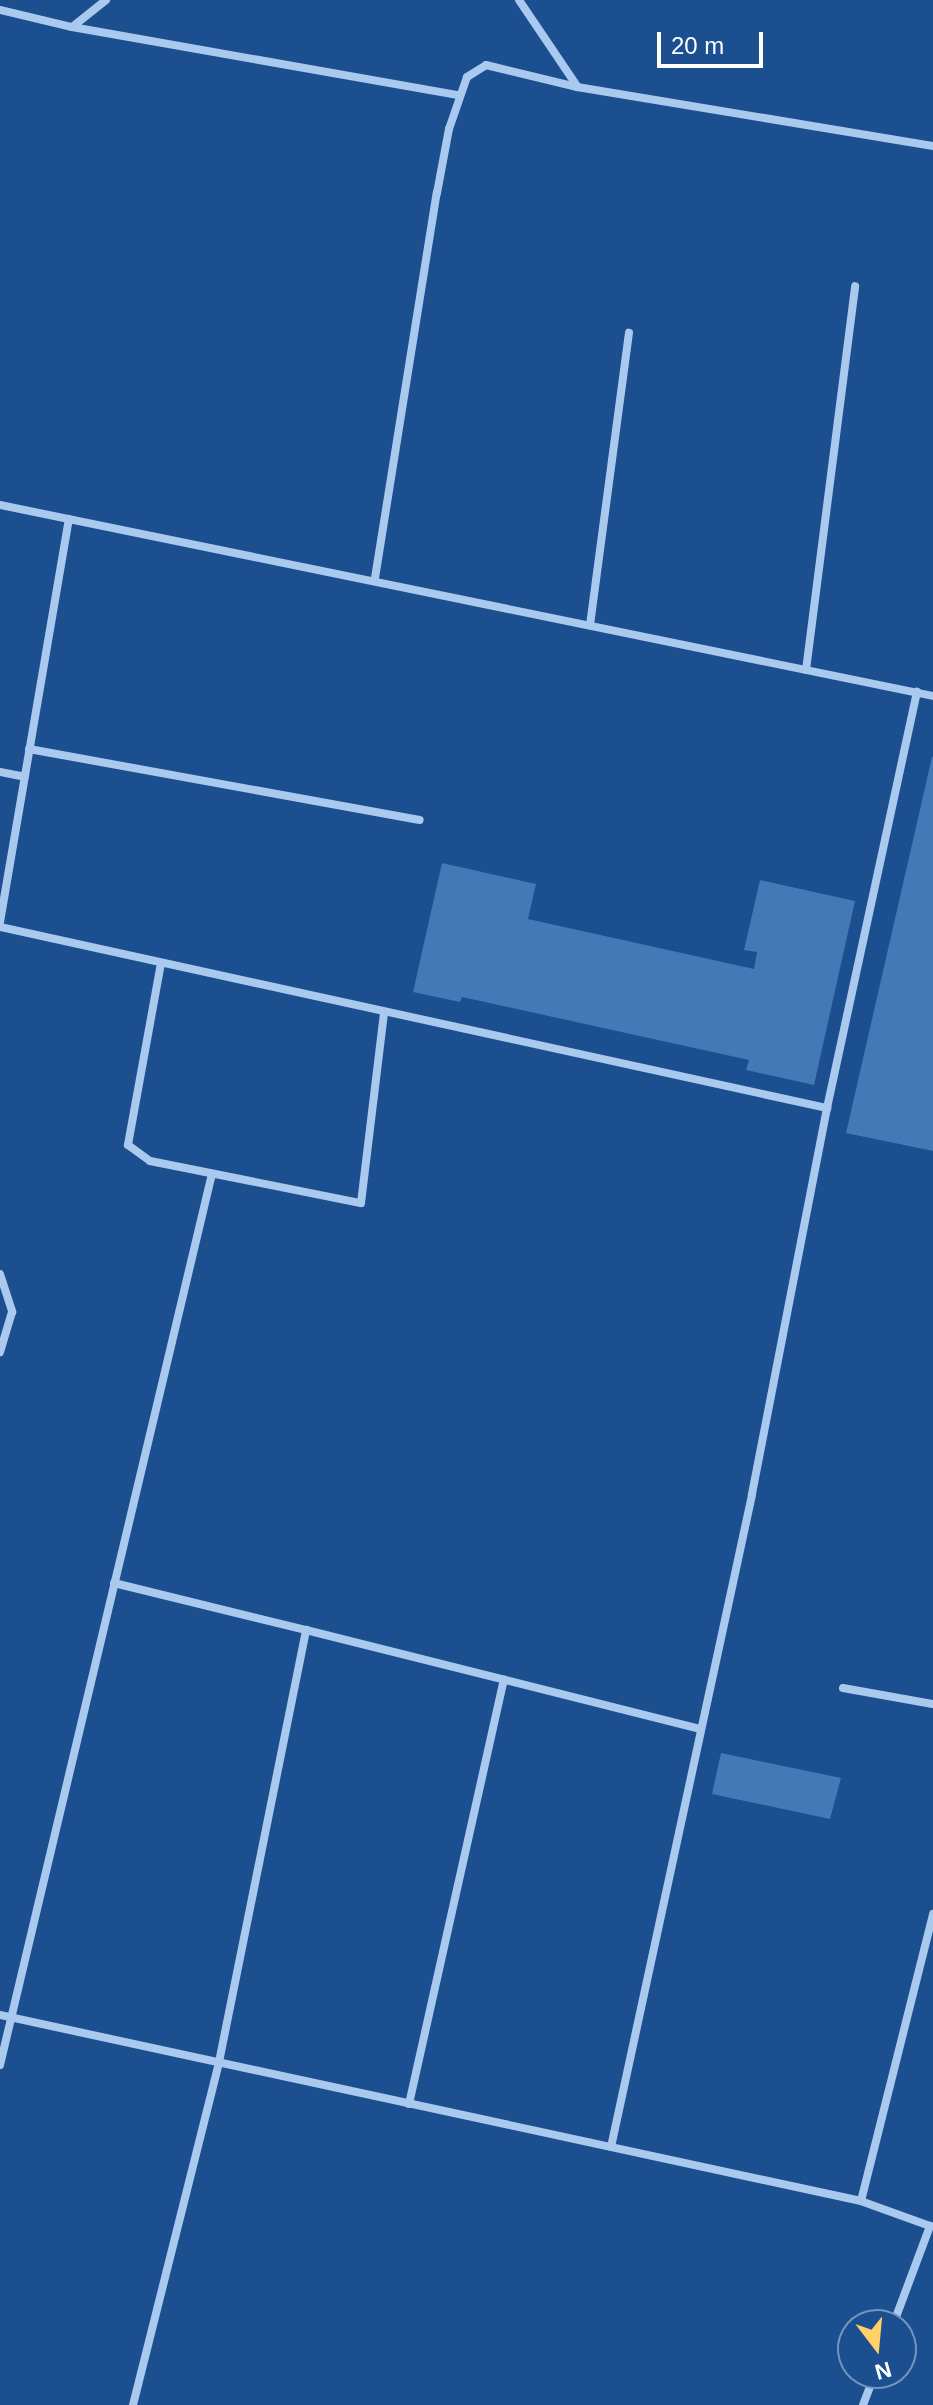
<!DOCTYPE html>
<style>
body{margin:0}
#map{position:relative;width:933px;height:2405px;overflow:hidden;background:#1b4f8f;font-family:Arial,sans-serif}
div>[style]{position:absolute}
.building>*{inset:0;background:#4478b7}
.street>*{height:8px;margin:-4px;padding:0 4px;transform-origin:4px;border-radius:4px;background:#a9c9ee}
span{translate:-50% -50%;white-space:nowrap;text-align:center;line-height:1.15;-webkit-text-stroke:6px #1b4f8f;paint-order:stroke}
.north{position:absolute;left:837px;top:2309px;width:80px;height:80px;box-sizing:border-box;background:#1b4f8f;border:2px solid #7695bc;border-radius:50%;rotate:164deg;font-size:22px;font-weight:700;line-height:32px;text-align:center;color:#fff}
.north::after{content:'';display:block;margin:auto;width:28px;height:36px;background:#ffd166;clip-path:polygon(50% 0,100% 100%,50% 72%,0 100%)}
.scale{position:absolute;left:657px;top:32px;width:106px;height:36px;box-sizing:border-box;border:4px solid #fff;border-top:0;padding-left:10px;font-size:24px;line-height:28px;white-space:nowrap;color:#fff;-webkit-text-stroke:6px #1b4f8f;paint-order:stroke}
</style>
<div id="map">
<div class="building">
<i style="clip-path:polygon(932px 757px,933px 757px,933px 1151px,846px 1133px)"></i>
<i style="clip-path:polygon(442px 863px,536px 884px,528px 919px,754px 969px,757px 952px,744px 950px,760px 880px,855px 901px,814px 1085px,746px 1070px,749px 1060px,462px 997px,460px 1002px,413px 992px)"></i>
<i style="clip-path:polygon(721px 1753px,841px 1778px,830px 1819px,712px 1794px)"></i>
</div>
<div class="street">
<i style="left:106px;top:0;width:43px;rotate:141.5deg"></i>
<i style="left:72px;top:27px;width:392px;rotate:10deg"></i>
<i style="left:519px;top:0;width:104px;rotate:56deg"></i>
<i style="left:0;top:10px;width:74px;rotate:13.3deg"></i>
<i style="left:0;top:505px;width:952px;rotate:11.57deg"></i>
<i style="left:375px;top:578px;width:390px;rotate:-80.9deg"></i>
<i style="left:437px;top:193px;width:65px;rotate:-79.4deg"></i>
<i style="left:449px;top:129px;width:55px;rotate:-70.9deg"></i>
<i style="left:467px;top:77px;width:22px;rotate:-32deg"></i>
<i style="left:486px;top:65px;width:94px;rotate:13.6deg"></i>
<i style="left:577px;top:87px;width:361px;rotate:9.4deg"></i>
<i style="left:590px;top:625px;width:295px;rotate:-82.4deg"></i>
<i style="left:806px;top:670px;width:387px;rotate:-82.7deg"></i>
<i style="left:29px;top:749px;width:397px;rotate:10.3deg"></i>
<i style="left:0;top:772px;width:25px;rotate:11deg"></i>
<i style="left:0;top:922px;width:409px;rotate:-80.3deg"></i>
<i style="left:0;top:927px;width:847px;rotate:12.35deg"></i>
<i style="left:827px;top:1108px;width:394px;rotate:101deg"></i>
<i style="left:752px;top:1495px;width:667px;rotate:102.2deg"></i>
<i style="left:161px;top:963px;width:185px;rotate:100.3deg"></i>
<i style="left:128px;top:1145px;width:27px;rotate:36deg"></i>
<i style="left:150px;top:1161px;width:215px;rotate:11.3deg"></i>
<i style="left:361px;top:1203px;width:191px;rotate:-83.1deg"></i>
<i style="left:827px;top:1108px;width:426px;rotate:-77.8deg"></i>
<i style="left:0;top:1274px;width:40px;rotate:72deg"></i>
<i style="left:12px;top:1312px;width:42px;rotate:106.7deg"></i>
<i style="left:114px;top:1583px;width:198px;rotate:13.8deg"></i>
<i style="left:843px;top:1688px;width:91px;rotate:10.1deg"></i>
<i style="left:0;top:2015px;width:881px;rotate:12.19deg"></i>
<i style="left:0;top:2065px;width:916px;rotate:-76.62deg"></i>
<i style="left:409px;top:2104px;width:435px;rotate:-77.4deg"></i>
<i style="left:893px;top:2325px;width:106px;rotate:-69.5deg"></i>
<i style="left:930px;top:2226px;width:73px;rotate:-160.1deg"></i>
<i style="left:861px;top:2201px;width:296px;rotate:-75.9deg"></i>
<i style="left:133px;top:2405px;width:354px;rotate:-75.9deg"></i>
<i style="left:219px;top:2062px;width:441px;rotate:-78.6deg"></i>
<i style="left:306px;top:1630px;width:407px;rotate:14.1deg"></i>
<i style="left:863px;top:2405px;width:34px;rotate:-69deg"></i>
</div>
<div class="north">N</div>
<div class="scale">20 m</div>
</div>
